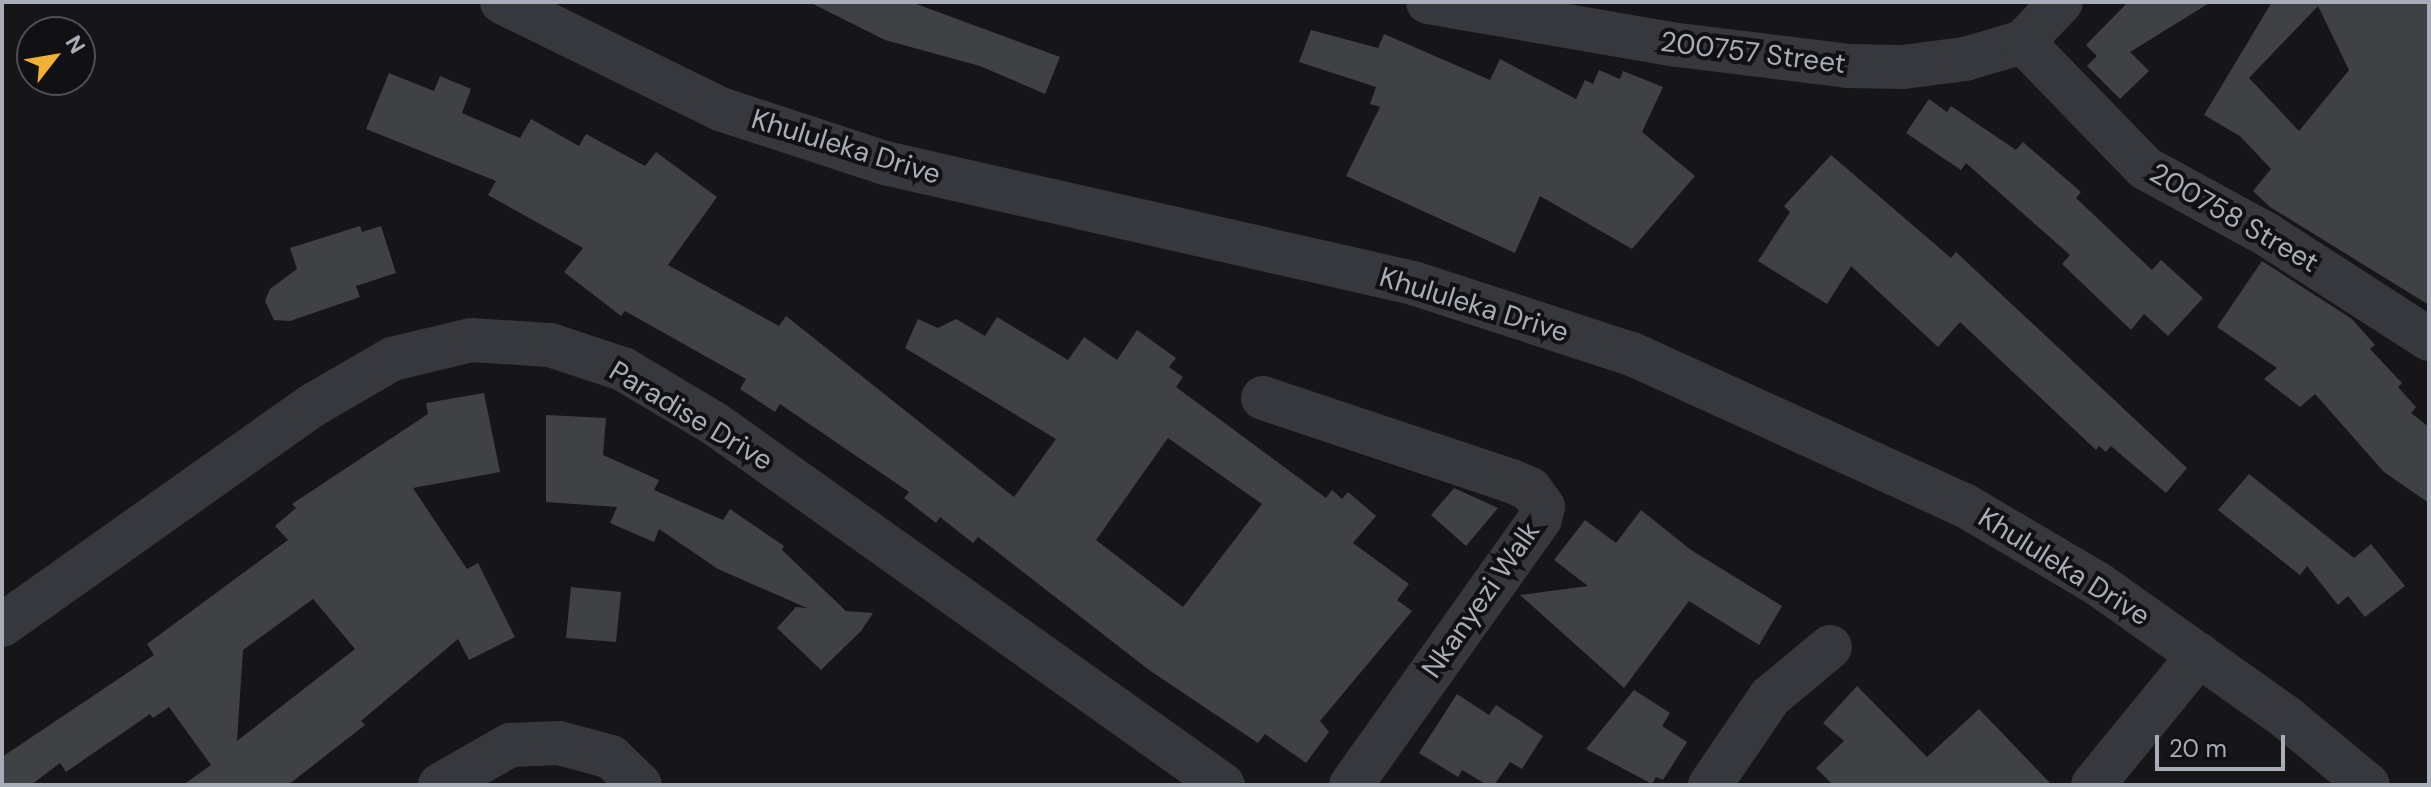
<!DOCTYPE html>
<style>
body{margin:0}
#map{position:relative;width:2431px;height:787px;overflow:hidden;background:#161618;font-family:"DM Sans",sans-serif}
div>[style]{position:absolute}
.building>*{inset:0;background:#404145}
.minor>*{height:44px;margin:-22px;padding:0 22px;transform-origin:22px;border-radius:22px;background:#37383d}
.tertiary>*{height:44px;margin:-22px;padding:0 22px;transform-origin:22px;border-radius:22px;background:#37383d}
span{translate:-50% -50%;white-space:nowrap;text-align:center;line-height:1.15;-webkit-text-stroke:8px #111113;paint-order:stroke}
.street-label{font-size:28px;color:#a8adb8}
.frame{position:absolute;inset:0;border:4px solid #a8adb8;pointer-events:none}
.north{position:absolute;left:16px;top:16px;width:80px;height:80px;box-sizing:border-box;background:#111113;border:2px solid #4d4f55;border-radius:50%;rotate:59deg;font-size:22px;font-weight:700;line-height:32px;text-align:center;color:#a8adb8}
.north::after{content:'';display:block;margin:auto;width:28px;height:36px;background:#f2b134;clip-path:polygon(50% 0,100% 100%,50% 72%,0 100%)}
.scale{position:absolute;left:2155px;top:735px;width:130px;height:36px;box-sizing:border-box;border:4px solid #a8adb8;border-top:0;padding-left:10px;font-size:24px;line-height:28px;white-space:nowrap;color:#a8adb8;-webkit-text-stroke:6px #111113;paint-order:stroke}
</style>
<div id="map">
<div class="building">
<i style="clip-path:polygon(809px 2px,911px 2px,1060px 57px,1045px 94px,980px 66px,885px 40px)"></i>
<i style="clip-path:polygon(2128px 2px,2211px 2px,2130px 52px,2149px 71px,2120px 99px,2087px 66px,2097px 56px,2086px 45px)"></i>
<i style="clip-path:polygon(evenodd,2272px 2px,2429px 2px,2429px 305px,2270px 207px,2253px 191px,2271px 169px,2240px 136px,2204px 115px,2272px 2px,2318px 6px,2349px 70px,2299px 131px,2249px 78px,2318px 6px)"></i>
<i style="clip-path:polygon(1311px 30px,1378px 48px,1384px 34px,1490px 80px,1500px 59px,1576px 99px,1585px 80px,1593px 84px,1599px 70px,1620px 79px,1623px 71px,1663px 87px,1642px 132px,1695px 176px,1632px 249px,1540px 196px,1515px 253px,1346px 176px,1380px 107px,1370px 104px,1376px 87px,1299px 62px)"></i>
<i style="clip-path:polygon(evenodd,389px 73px,434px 91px,440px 76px,471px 89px,462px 113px,520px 138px,531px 119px,579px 146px,586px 134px,645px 166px,656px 152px,717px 197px,668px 265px,779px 326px,786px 316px,1014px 497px,1056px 439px,905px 348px,918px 319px,938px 328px,956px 319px,985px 336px,997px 317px,1068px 360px,1084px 337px,1117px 360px,1137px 330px,1176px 358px,1169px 367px,1183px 377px,1176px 387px,1326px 498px,1332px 490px,1342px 499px,1348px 492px,1376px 516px,1353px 543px,1409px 584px,1397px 600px,1412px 611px,1320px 721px,1329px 732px,1306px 763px,1265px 734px,1258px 743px,1149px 670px,978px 537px,973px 543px,940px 517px,936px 523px,904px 498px,909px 492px,780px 404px,775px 412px,740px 389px,746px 379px,625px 311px,621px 316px,564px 272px,583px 248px,488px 195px,496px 181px,366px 129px,389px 73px,1168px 438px,1262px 504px,1183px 607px,1096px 540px,1168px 438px)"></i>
<i style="clip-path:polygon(1929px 99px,1947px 112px,1951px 106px,2016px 150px,2023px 142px,2081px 192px,2076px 198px,2152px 270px,2161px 260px,2203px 298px,2168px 336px,2144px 314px,2131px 330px,2062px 264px,2070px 255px,1966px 163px,1961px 170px,1906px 133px)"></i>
<i style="clip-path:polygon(1831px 155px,1951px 258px,1956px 252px,2187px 468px,2166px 493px,2111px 446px,2106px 452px,2099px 446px,2096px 450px,1960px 322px,1938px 347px,1851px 266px,1827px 304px,1758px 261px,1790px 212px,1784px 206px)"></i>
<i style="clip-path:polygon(360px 226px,362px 232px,381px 226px,396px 273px,356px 286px,360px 297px,290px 321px,274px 320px,265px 301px,270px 289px,297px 269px,290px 248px)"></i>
<i style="clip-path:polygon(2262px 261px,2352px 319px,2375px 345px,2370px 349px,2402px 383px,2398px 387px,2416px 407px,2411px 413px,2429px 427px,2429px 503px,2384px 472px,2315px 394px,2300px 407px,2264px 379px,2277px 368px,2217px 327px)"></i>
<i style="clip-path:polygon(evenodd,484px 393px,500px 472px,413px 488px,467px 569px,478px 563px,515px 637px,469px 660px,458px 639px,361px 721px,365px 725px,288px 785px,183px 785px,211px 765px,169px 707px,153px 718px,150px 714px,66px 772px,60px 763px,31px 785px,2px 785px,2px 757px,154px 655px,147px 644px,288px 540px,275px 526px,296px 508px,292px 504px,428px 414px,426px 403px,484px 393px,313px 599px,355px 649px,237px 741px,243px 650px,313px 599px)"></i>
<i style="clip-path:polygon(546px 415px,606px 418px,603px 455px,659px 480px,654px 490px,723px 520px,730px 509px,784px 546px,782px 550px,846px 611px,873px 613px,861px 631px,821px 670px,777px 628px,796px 607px,807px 608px,718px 569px,659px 529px,654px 542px,610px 523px,617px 507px,546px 502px)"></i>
<i style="clip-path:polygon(2249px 474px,2354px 558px,2371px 544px,2405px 586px,2365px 617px,2348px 596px,2338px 605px,2307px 566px,2300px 575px,2218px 510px)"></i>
<i style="clip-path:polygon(1454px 488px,1498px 508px,1466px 546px,1431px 515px)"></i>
<i style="clip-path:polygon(1641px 510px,1691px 550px,1782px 606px,1759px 645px,1689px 601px,1624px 688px,1520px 595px,1588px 586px,1554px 560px,1585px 520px,1616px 543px)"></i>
<i style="clip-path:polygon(571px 587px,621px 592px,616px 642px,566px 638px)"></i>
<i style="clip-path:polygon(1857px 686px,1927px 757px,1979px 709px,2052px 785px,1833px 785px,1816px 768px,1844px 741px,1823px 723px)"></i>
<i style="clip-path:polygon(1634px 690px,1670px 713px,1662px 726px,1687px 742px,1663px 780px,1656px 777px,1652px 784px,1586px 749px)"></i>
<i style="clip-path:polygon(1457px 694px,1489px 715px,1496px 705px,1543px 736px,1522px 769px,1510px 762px,1494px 785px,1487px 785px,1462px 770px,1458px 777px,1419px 753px)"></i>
</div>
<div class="minor">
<i style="left:1428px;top:2px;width:254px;rotate:9.8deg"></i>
<i style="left:1678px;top:45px;width:171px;rotate:7deg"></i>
<i style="left:1848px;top:66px;width:55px;rotate:1deg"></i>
<i style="left:1903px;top:67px;width:63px;rotate:-7.4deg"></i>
<i style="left:1965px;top:59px;width:60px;rotate:-16.3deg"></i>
<i style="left:2023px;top:42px;width:55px;rotate:-46.5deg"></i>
<i style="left:2023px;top:42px;width:175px;rotate:45.9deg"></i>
<i style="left:2145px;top:168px;width:138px;rotate:28.6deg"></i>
<i style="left:2266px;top:234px;width:194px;rotate:32.8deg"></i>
<i style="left:1263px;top:398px;width:262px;rotate:18.5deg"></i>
<i style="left:1511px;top:481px;width:21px;rotate:23deg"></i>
<i style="left:1530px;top:489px;width:22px;rotate:54deg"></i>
<i style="left:1543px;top:507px;width:12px;rotate:104deg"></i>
<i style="left:1540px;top:519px;width:326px;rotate:125.4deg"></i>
<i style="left:2px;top:625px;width:381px;rotate:-35.3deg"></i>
<i style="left:313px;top:405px;width:91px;rotate:-30.2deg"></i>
<i style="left:392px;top:359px;width:81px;rotate:-13.5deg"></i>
<i style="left:471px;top:340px;width:79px;rotate:3.6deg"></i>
<i style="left:550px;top:345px;width:77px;rotate:18.2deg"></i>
<i style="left:623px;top:369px;width:107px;rotate:30.9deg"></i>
<i style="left:715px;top:424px;width:623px;rotate:35.4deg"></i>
<i style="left:440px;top:785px;width:81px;rotate:-29.7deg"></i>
<i style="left:510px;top:745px;width:49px;rotate:-2.3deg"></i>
<i style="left:559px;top:743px;width:54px;rotate:15.1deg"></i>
<i style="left:611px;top:757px;width:40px;rotate:44deg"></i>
<i style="left:1710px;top:785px;width:107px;rotate:-55.7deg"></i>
<i style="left:1770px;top:697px;width:78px;rotate:-39.8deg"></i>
<i style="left:2093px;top:785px;width:168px;rotate:-50.8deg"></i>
</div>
<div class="tertiary">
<i style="left:502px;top:2px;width:243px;rotate:26.1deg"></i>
<i style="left:720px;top:109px;width:174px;rotate:18.1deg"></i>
<i style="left:885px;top:163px;width:541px;rotate:12.8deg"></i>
<i style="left:1413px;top:283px;width:230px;rotate:18deg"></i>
<i style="left:1632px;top:354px;width:365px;rotate:24.5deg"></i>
<i style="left:1964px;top:505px;width:156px;rotate:30.5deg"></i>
<i style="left:2098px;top:584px;width:232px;rotate:35.3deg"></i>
<i style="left:2287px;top:718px;width:105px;rotate:39.6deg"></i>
</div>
<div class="street-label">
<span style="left:1753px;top:53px;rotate:7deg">200757 Street</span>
<span style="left:846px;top:147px;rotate:17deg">Khululeka Drive</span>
<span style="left:2234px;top:218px;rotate:30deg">200758 Street</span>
<span style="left:1474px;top:305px;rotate:17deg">Khululeka Drive</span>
<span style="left:691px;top:416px;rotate:31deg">Paradise Drive</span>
<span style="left:2064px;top:567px;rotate:32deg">Khululeka Drive</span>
<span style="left:1481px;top:600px;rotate:-55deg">Nkanyezi Walk</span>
</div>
<div class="frame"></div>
<div class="north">N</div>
<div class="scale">20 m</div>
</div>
